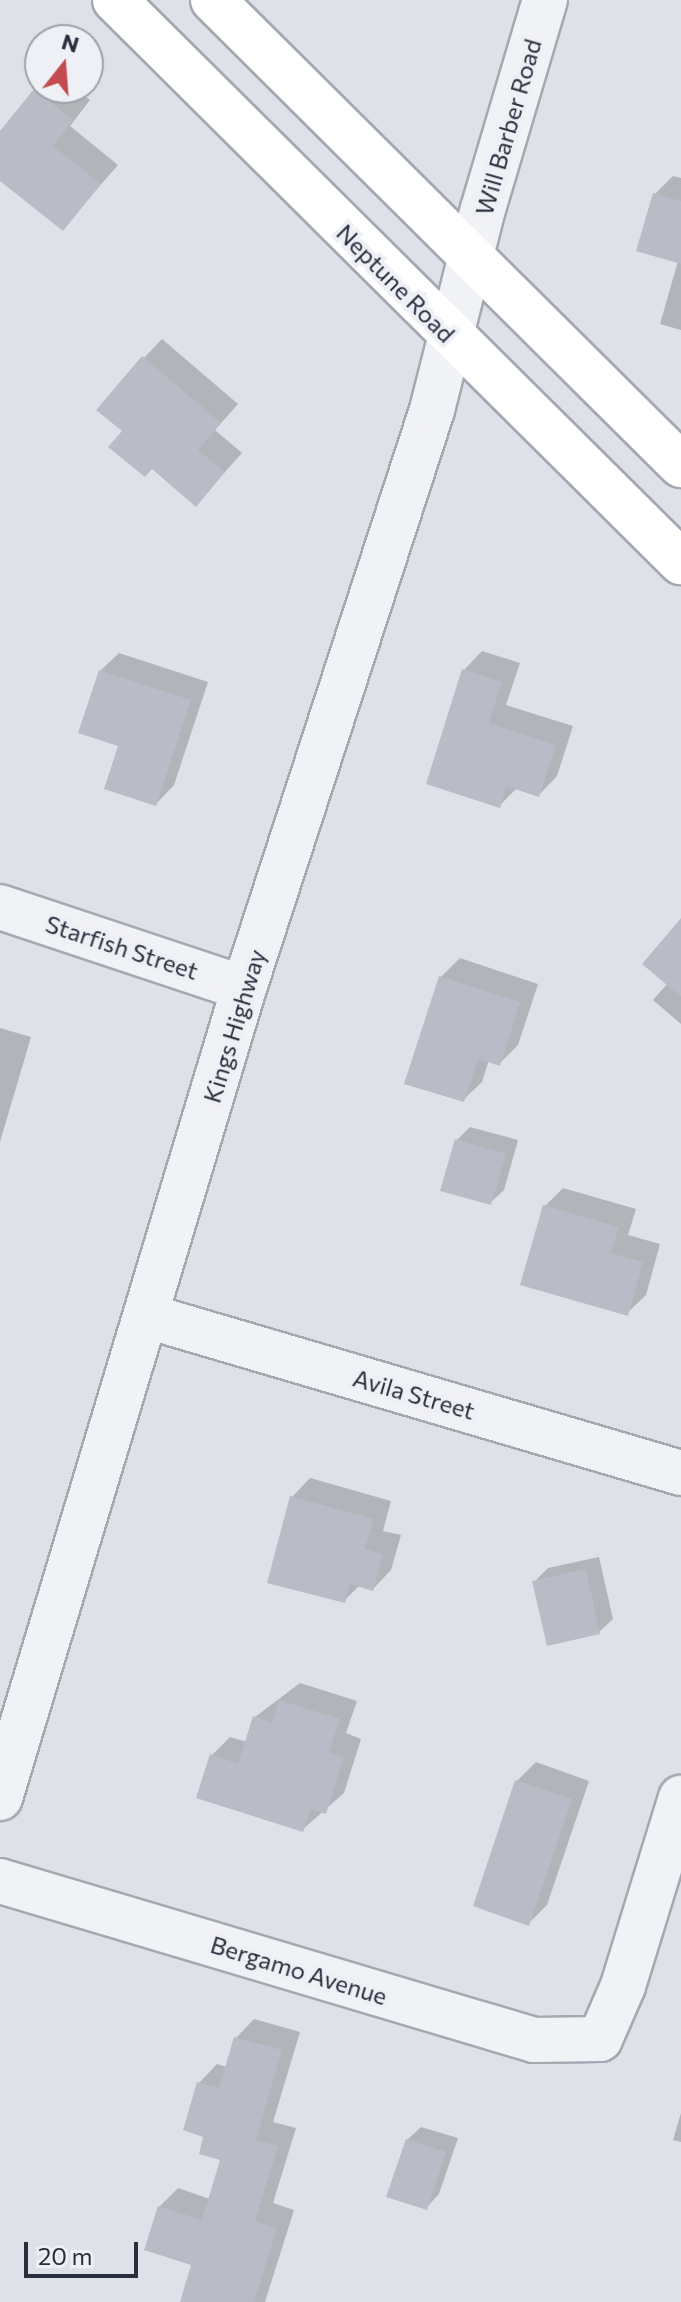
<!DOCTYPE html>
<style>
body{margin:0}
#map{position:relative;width:681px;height:2302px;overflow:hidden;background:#dee1e7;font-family:Commissioner,sans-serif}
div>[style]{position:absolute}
.shadow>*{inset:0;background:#0003}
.building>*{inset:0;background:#b9bcc6}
.roads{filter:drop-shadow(2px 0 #a4a8b1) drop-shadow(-2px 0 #a4a8b1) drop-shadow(0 2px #a4a8b1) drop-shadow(0 -2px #a4a8b1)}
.minor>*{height:44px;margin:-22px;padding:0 22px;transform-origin:22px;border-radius:22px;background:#f1f2f5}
.major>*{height:44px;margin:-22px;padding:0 22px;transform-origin:22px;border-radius:22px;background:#fff}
span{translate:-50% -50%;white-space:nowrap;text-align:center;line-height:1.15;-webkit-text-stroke:8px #eef0f5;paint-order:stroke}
.street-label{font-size:24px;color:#292e3d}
.north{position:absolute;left:24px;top:24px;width:80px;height:80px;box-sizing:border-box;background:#eef0f5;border:2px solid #9fa2ab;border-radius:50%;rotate:17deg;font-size:22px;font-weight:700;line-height:32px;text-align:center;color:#292e3d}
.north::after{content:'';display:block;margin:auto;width:28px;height:36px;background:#c44b4f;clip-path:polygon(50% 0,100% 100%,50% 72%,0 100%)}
.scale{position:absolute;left:24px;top:2242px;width:114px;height:36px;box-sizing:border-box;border:4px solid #292e3d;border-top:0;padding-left:10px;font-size:24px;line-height:28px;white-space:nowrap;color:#292e3d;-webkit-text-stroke:6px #eef0f5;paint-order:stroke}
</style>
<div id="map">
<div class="shadow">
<i style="clip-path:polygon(40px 85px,75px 88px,90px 100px,70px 126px,118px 165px,63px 228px,0 178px,0 134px)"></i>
<i style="clip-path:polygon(673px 176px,681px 178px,681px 330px,660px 324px,678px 261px,655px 194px)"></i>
<i style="clip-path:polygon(162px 339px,238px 404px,215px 430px,242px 453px,196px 504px,153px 467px,125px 431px,144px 358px)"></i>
<i style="clip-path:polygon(482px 651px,520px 663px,506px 705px,573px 726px,557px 776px,539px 795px,517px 788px,499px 806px,464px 670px)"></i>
<i style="clip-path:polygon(119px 653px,208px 682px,174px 785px,156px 804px,100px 671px)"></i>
<i style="clip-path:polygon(681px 921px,681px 1024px,653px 1000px,668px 983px)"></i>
<i style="clip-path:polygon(460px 958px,538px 984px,518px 1045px,499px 1064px,489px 1060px,482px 1082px,463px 1100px,441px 977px)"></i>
<i style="clip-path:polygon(0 1028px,31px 1037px,0 1142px)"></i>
<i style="clip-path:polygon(470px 1127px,518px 1140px,504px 1190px,490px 1203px,457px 1140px)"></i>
<i style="clip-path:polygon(563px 1188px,636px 1209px,628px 1235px,660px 1244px,646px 1295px,627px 1313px,545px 1206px)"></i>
<i style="clip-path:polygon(310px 1478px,391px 1501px,383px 1531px,401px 1535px,391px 1570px,373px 1589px,360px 1585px,344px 1601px,292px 1497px)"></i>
<i style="clip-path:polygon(599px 1557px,613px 1619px,599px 1632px,535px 1581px,548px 1568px)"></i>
<i style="clip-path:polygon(300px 1683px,357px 1701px,346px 1733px,361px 1739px,344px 1793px,302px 1830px,211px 1756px,230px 1737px,247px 1742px,255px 1717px)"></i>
<i style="clip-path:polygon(536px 1762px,589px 1781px,547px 1905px,529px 1923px,517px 1781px)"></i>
<i style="clip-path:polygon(254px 2019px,300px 2032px,273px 2122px,296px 2128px,273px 2203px,294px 2210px,265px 2302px,182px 2302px,194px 2264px,159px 2207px,178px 2188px,210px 2199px,223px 2159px,206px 2135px,199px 2083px,217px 2064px,227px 2067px,236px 2038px)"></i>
<i style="clip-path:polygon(681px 2113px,681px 2142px,673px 2140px)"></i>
<i style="clip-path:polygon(421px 2127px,458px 2138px,439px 2194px,426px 2208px,407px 2140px)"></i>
</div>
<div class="building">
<i style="clip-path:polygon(34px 89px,73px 120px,53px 146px,101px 184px,63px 231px,0 181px,0 131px)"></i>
<i style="clip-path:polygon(653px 193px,681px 201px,681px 264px,636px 251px)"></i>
<i style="clip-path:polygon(142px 356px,221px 423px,198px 450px,225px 472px,196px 507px,152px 469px,145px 477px,108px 447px,122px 431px,96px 410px)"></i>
<i style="clip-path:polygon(462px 669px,502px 682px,489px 723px,556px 745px,539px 797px,506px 786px,500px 808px,426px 784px)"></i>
<i style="clip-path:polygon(99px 670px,191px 700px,156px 806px,104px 789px,118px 746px,78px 733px)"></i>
<i style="clip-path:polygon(681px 918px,681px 997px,642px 964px)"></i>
<i style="clip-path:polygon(439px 976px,520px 1002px,500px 1066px,478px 1059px,464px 1102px,404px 1084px)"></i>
<i style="clip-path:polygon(455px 1139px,506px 1154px,491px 1205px,440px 1191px)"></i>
<i style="clip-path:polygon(543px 1205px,619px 1227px,611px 1253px,643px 1262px,628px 1316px,520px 1285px)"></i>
<i style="clip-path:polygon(290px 1496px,373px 1519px,365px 1549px,383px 1554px,373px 1591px,350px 1584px,345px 1603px,267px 1583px)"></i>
<i style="clip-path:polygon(586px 1569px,600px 1634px,547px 1646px,532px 1581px)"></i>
<i style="clip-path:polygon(279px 1700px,340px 1719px,329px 1752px,344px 1757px,326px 1814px,311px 1809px,303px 1832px,196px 1798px,210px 1754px,238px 1764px,253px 1716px,272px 1723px)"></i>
<i style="clip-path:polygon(515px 1780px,572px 1799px,529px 1926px,473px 1906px)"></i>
<i style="clip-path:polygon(234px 2037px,282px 2050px,256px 2140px,278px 2146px,255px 2221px,277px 2228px,254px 2302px,180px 2302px,191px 2265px,144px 2250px,158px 2206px,202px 2220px,220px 2160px,199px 2154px,203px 2137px,183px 2130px,197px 2082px,219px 2088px)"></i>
<i style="clip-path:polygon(406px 2139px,446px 2152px,427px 2210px,386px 2197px)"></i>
</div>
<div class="roads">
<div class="minor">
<i style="left:0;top:907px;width:257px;rotate:18.4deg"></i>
<i style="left:147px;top:1316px;width:557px;rotate:16.38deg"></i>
<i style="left:0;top:1798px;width:846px;rotate:-73.24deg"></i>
<i style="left:244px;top:988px;width:608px;rotate:-71.98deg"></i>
<i style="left:432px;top:410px;width:207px;rotate:-75.8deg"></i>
<i style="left:483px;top:209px;width:218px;rotate:-73.5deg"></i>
<i style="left:0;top:1881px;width:557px;rotate:16.58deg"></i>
<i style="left:534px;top:2040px;width:66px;rotate:-0.9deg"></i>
<i style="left:600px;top:2039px;width:58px;rotate:-66.5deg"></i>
<i style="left:623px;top:1986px;width:197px;rotate:-72.9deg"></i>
</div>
<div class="major">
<i style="left:115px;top:0;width:798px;rotate:44.8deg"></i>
<i style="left:213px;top:0;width:660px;rotate:44.82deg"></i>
</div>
</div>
<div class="street-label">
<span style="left:508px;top:127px;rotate:-74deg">Will Barber Road</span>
<span style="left:396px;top:283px;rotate:45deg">Neptune Road</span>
<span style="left:122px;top:947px;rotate:18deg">Starfish Street</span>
<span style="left:234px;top:1026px;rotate:-73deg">Kings Highway</span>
<span style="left:414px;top:1394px;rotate:16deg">Avila Street</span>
<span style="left:299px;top:1970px;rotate:17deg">Bergamo Avenue</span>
</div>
<div class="north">N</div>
<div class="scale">20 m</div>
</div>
